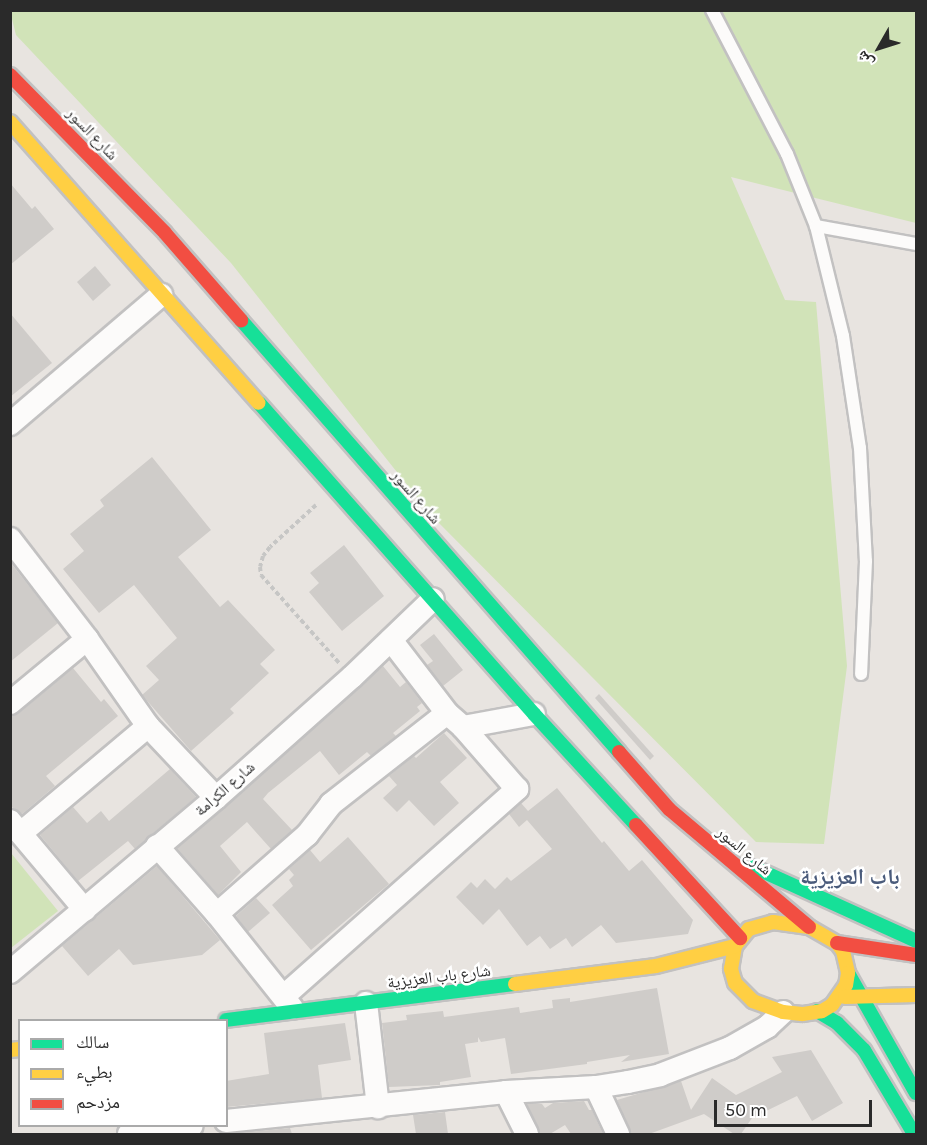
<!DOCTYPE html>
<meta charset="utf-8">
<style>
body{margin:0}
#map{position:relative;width:927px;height:1145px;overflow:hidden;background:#e8e4e0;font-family:Karla,"Noto Naskh Arabic",sans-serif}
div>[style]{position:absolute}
.green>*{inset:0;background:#d1e3b8}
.building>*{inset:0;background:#cfccc9}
.path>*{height:4px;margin-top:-2px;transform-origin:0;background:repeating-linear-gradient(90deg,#c6c6c5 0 4.5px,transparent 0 7.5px)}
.roads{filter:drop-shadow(2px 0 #c2c1c1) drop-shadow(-2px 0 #c2c1c1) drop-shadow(0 2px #c2c1c1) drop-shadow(0 -2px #c2c1c1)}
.lane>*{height:12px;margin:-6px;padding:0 6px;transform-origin:6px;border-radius:6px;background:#fcfbfa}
.street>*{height:22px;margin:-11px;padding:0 11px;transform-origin:11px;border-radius:11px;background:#fcfbfa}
.fast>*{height:14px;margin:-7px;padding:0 7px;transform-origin:7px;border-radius:7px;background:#16e098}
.slow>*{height:14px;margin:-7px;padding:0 7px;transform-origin:7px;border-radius:7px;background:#ffcf43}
.jam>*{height:14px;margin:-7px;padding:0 7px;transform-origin:7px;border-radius:7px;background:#f24e42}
span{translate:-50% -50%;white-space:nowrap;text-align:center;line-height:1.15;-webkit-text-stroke:5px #fff;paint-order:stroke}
.street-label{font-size:16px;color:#2a2a2a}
.district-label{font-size:22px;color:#4a5b7b;font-weight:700}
.frame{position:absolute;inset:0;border:12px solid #2a2a2a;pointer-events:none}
.legend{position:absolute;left:18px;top:1019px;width:210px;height:108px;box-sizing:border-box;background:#fff;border:2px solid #aaa;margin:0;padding:8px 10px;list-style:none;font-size:18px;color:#2a2a2a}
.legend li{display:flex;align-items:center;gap:12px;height:30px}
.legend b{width:30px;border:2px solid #aaa}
.north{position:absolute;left:849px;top:18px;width:60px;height:60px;-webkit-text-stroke:4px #fff;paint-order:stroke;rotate:231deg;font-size:16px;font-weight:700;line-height:24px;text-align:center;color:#2a2a2a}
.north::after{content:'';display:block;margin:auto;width:21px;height:27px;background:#2a2a2a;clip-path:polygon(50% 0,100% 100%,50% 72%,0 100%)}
.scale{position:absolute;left:714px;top:1100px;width:158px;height:27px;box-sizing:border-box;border:3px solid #2a2a2a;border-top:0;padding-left:8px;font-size:18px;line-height:21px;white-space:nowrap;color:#2a2a2a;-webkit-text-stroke:4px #fff;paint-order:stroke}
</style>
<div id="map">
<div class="green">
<i style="clip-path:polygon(10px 11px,916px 11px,916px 223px,731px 177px,785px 300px,816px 302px,847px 666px,824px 844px,756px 842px,431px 515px,231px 263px,16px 35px)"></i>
<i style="clip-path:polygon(11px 853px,58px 911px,11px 948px,10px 948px)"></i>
</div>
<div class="building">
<i style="clip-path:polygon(10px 183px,32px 209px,35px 206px,54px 229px,10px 265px)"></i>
<i style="clip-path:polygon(95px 266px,111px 285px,93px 301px,77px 282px)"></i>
<i style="clip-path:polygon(10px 313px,52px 363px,10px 397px)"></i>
<i style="clip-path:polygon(152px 457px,211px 530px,178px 557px,220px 607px,228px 600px,275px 650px,260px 664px,269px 673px,230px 709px,234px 713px,191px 751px,142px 695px,159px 680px,146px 666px,177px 638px,134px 585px,99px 613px,63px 569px,84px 551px,70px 534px,104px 506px,100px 500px)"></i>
<i style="clip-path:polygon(344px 545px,384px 596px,342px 631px,309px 592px,319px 583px,310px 573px)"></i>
<i style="clip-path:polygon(10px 562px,58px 623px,10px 662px)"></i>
<i style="clip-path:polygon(434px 634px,463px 670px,443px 686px,427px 665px,433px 661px,420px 645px)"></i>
<i style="clip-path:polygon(383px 666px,400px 687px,406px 682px,422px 703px,417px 707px,420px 711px,393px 733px,396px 736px,371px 756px,367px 752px,339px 775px,320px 751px,268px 793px,263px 799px,292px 830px,271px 849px,247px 822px,220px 846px,241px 872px,218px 895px,177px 848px)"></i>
<i style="clip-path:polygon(73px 668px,101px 702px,104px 699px,118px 716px,46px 776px,55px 786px,22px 814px,10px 806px,10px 716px,19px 713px)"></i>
<i style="clip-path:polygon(599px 694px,654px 756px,650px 760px,595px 698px)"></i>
<i style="clip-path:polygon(444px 733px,467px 758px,440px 782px,459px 803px,434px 826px,409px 800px,397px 812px,383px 798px,397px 785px,389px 776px,414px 756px,416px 758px)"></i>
<i style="clip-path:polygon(170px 769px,196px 797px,135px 849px,128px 841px,78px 881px,40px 835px,73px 807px,87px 823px,101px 811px,109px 821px)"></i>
<i style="clip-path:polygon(557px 788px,602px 843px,604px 841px,629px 871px,642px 860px,693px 920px,688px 934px,616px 943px,601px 925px,572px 947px,566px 938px,550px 949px,540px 936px,527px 946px,499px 909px,483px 925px,456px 897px,471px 882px,477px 888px,485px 879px,495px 889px,507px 877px,511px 881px,552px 849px,527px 820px,519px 827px,509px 814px,521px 803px,528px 811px)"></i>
<i style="clip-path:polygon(348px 837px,389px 884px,311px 950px,272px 905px,293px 886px,289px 880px,294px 875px,289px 869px,310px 850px,320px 862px)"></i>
<i style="clip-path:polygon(157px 866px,220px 940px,202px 955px,133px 965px,119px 949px,88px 976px,62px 946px)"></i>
<i style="clip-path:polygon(256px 898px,270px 913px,248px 932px,236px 916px)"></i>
<i style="clip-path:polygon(657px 988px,669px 1054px,621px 1062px,630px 1055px,587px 1062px,587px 1064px,511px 1074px,505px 1038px,481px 1042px,478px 1037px,478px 1042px,465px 1044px,471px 1077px,440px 1082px,440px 1085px,389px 1087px,382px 1023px,407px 1020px,406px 1015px,443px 1011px,444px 1017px,519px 1007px,520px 1013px,553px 1008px,552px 1000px,570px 998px,570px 1002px)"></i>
<i style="clip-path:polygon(345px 1023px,351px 1060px,318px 1065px,322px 1098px,226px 1107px,226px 1081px,269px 1074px,264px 1033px)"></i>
<i style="clip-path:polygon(811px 1050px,843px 1103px,812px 1121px,797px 1096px,752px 1118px,741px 1134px,734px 1134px,704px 1114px,649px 1134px,631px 1134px,617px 1100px,681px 1081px,691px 1110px,712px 1078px,736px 1095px,782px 1072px,772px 1057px)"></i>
<i style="clip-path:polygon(584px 1101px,589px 1110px,592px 1110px,603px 1134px,571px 1134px,565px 1125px,550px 1134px,540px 1134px,527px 1104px,542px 1104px,545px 1108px,553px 1103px)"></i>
<i style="clip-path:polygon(445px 1112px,448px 1134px,416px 1134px,413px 1115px)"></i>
<i style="clip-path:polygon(290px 1128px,292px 1134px,226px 1134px)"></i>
</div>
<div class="path">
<i style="left:316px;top:505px;width:62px;rotate:137.6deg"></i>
<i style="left:270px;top:547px;width:11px;rotate:128deg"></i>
<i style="left:263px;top:556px;width:11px;rotate:105deg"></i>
<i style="left:260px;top:567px;width:8px;rotate:83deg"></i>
<i style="left:261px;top:575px;width:118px;rotate:48.4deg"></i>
</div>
<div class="roads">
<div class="lane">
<i style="left:712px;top:10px;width:162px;rotate:62.5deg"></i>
<i style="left:787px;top:154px;width:78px;rotate:68.1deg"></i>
<i style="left:816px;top:226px;width:113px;rotate:76.2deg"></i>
<i style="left:843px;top:336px;width:113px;rotate:81.4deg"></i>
<i style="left:860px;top:448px;width:113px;rotate:87deg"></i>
<i style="left:866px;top:561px;width:113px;rotate:92.5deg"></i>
<i style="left:816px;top:226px;width:102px;rotate:10.2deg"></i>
</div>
<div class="street">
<i style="left:10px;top:424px;width:199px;rotate:-40.5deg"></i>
<i style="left:10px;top:539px;width:126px;rotate:52.4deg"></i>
<i style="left:87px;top:639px;width:106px;rotate:55deg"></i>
<i style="left:148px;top:726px;width:99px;rotate:46.6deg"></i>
<i style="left:10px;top:703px;width:100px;rotate:-39.7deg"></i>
<i style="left:463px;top:727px;width:72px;rotate:-10.4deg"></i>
<i style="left:10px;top:821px;width:116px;rotate:49.9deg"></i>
<i style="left:21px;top:833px;width:166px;rotate:-40.1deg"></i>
<i style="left:157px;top:846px;width:91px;rotate:48.6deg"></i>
<i style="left:217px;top:914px;width:120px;rotate:51.4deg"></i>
<i style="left:217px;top:914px;width:120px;rotate:-41.3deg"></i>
<i style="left:307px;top:835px;width:39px;rotate:-52deg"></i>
<i style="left:331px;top:804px;width:147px;rotate:-38.1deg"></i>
<i style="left:10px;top:972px;width:270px;rotate:-40.2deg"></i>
<i style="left:216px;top:798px;width:182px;rotate:-41.7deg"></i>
<i style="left:352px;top:677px;width:112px;rotate:-43.9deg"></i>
<i style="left:284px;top:996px;width:312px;rotate:-41.6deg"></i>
<i style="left:517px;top:789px;width:82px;rotate:-131.1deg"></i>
<i style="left:463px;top:727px;width:21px;rotate:-139deg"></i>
<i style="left:447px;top:713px;width:92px;rotate:-127.5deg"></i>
<i style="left:366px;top:1003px;width:105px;rotate:83.4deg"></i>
<i style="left:596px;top:1087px;width:52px;rotate:64.9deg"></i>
<i style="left:506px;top:1092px;width:47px;rotate:63.4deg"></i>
<i style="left:226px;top:1121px;width:281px;rotate:-5.9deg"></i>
<i style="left:506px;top:1092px;width:90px;rotate:-3.2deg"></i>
<i style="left:596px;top:1087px;width:32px;rotate:-9deg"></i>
<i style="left:628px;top:1082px;width:33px;rotate:-12deg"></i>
<i style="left:660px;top:1075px;width:75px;rotate:-21.1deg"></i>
<i style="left:730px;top:1048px;width:43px;rotate:-29.6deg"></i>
<i style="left:767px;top:1027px;width:22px;rotate:-43deg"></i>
<i style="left:129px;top:1134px;width:63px;rotate:-7.4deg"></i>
</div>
<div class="fast">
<i style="left:241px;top:320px;width:574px;rotate:48.81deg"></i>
<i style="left:259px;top:403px;width:415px;rotate:48.5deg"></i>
<i style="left:534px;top:714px;width:151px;rotate:47.4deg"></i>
<i style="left:753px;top:867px;width:179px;rotate:24.4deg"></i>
<i style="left:848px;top:973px;width:138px;rotate:60.5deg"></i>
<i style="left:817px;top:1011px;width:23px;rotate:31deg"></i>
<i style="left:837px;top:1023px;width:38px;rotate:45deg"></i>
<i style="left:864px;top:1050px;width:98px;rotate:59.2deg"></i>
<i style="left:226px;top:1020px;width:291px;rotate:-7.1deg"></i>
</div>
<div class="slow">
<i style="left:10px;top:122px;width:375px;rotate:48.5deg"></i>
<i style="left:773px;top:922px;width:36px;rotate:8deg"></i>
<i style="left:809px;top:927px;width:32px;rotate:30deg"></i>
<i style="left:837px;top:943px;width:10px;rotate:53deg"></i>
<i style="left:843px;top:951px;width:23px;rotate:77deg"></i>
<i style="left:848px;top:973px;width:12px;rotate:99deg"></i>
<i style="left:846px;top:985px;width:24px;rotate:125deg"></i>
<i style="left:832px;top:1005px;width:12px;rotate:149deg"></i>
<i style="left:822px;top:1011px;width:20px;rotate:171deg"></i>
<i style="left:802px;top:1014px;width:19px;rotate:-174deg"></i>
<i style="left:783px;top:1012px;width:32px;rotate:-160deg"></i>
<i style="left:753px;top:1001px;width:25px;rotate:-135deg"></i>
<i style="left:735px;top:983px;width:15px;rotate:-106deg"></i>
<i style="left:731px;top:969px;width:23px;rotate:-80deg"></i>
<i style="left:735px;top:946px;width:22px;rotate:-51deg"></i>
<i style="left:749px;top:929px;width:25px;rotate:-16deg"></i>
<i style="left:515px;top:984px;width:142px;rotate:-7.3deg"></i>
<i style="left:656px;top:966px;width:81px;rotate:-14.2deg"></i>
<i style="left:845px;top:997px;width:71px;rotate:-1.6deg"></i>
<i style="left:10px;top:1050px;width:10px;rotate:-6deg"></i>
</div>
<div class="jam">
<i style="left:10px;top:75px;width:221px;rotate:45.5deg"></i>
<i style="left:165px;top:233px;width:116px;rotate:48.9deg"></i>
<i style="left:619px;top:752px;width:76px;rotate:48.7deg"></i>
<i style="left:669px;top:809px;width:183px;rotate:40.1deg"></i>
<i style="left:636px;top:825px;width:154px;rotate:47.4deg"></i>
<i style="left:837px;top:943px;width:80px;rotate:8.6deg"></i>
</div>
</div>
<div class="street-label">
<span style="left:92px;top:134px;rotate:46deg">شارع السور</span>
<span style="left:416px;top:497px;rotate:49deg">شارع السور</span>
<span style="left:225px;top:789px;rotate:-41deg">شارع الكرامة</span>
<span style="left:744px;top:851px;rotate:40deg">شارع السور</span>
<span style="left:439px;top:977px;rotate:-7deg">شارع باب العزيزية</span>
</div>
<div class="district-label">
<span style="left:850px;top:878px">باب العزيزية</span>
</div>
<div class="frame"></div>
<ul class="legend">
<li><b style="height:8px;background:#16e098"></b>سالك</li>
<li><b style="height:8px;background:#ffcf43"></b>بطيء</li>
<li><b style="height:8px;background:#f24e42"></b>مزدحم</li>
</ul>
<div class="north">ش</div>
<div class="scale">50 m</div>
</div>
